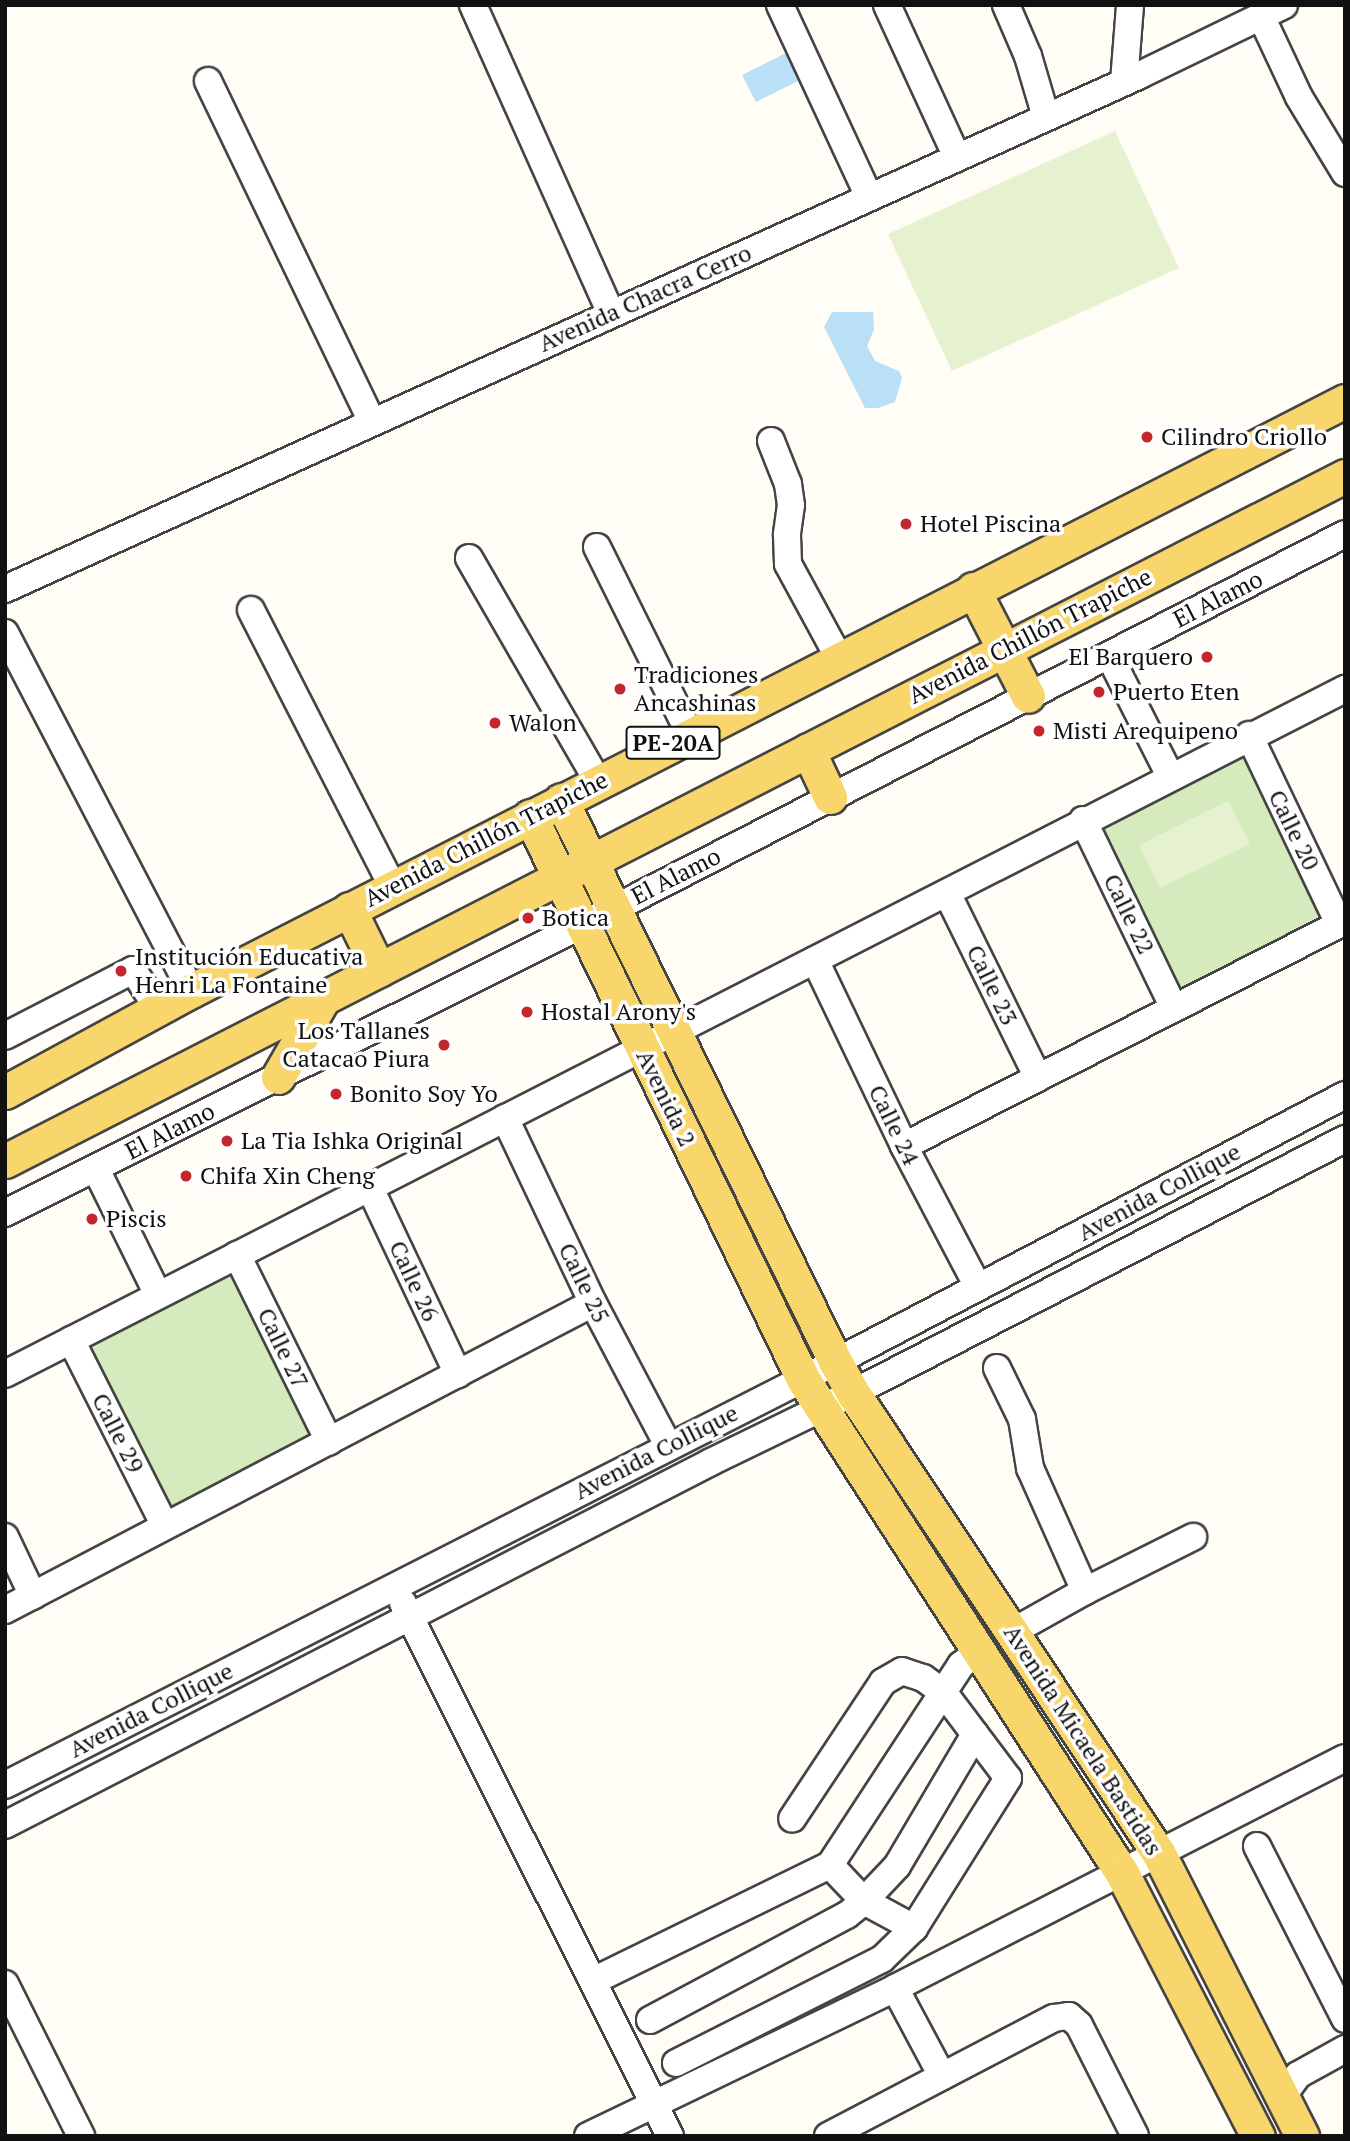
<!DOCTYPE html>
<meta charset="utf-8">
<style>
body{margin:0}
#map{position:relative;width:1350px;height:2141px;overflow:hidden;background:#fffdf5;font-family:"PT Serif",serif}
div>[style]{position:absolute}
.green>*{inset:0;background:#d5ebbd}
.pitch>*{inset:0;background:#e6f2cf}
.water>*{inset:0;background:#b9e0f7}
.roads{filter:drop-shadow(2px 0 #444) drop-shadow(-2px 0 #444) drop-shadow(0 2px #444) drop-shadow(0 -2px #444)}
.minor>*{height:26px;margin:-13px;padding:0 13px;transform-origin:13px;border-radius:13px;background:#fff}
.major>*{height:33px;margin:-16.5px;padding:0 16.5px;transform-origin:16.5px;border-radius:16.5px;background:#f9d66b}
.dots>*{width:19px;height:19px;translate:-50% -50%;box-sizing:border-box;border:4px solid #fff;border-radius:50%}
span{translate:-50% -50%;white-space:nowrap;text-align:center;line-height:1.15;-webkit-text-stroke:7px #fff;paint-order:stroke}
.shield-label span{padding:2px 5px;background:#fff;border:2px solid;border-radius:5px;-webkit-text-stroke-width:0}
.shield-label{font-size:23px;color:#111;font-weight:700}
.street-label{font-size:24px;color:#111}
.poi-label{font-size:24px;color:#111}
.left{translate:0 -50%;text-align:left}
.right{translate:-100% -50%;text-align:right}
.frame{position:absolute;inset:0;border:7px solid #111;pointer-events:none}
</style>
<div id="map">
<div class="green">
<i style="clip-path:polygon(1244px 753px,1327px 921px,1177px 994px,1094px 826px)"></i>
<i style="clip-path:polygon(235px 1269px,317px 1436px,167px 1512px,82px 1345px)"></i>
</div>
<div class="pitch">
<i style="clip-path:polygon(1115px 131px,1179px 268px,952px 371px,888px 234px)"></i>
<i style="clip-path:polygon(1228px 801px,1250px 844px,1160px 888px,1139px 845px)"></i>
</div>
<div class="water">
<i style="clip-path:polygon(786px 53px,800px 80px,756px 102px,742px 75px)"></i>
<i style="clip-path:polygon(832px 312px,873px 312px,874px 330px,867px 346px,875px 361px,899px 371px,902px 378px,895px 402px,878px 408px,865px 408px,824px 327px)"></i>
</div>
<div class="roads">
<div class="minor">
<i style="left:473px;top:5px;width:338px;rotate:65.9deg"></i>
<i style="left:780px;top:5px;width:212px;rotate:65.1deg"></i>
<i style="left:887px;top:5px;width:167px;rotate:65.3deg"></i>
<i style="left:1006px;top:5px;width:56px;rotate:66.7deg"></i>
<i style="left:1028px;top:56px;width:64px;rotate:73.6deg"></i>
<i style="left:1261px;top:16px;width:89px;rotate:64.9deg"></i>
<i style="left:1299px;top:97px;width:89px;rotate:58.8deg"></i>
<i style="left:208px;top:81px;width:378px;rotate:64.3deg"></i>
<i style="left:1124px;top:82px;width:77px;rotate:-85.5deg"></i>
<i style="left:771px;top:441px;width:46px;rotate:68.4deg"></i>
<i style="left:788px;top:484px;width:21px;rotate:82deg"></i>
<i style="left:791px;top:505px;width:30px;rotate:98deg"></i>
<i style="left:787px;top:535px;width:29px;rotate:88deg"></i>
<i style="left:788px;top:564px;width:107px;rotate:61.5deg"></i>
<i style="left:597px;top:547px;width:209px;rotate:63.6deg"></i>
<i style="left:469px;top:558px;width:258px;rotate:60deg"></i>
<i style="left:5px;top:589px;width:1246px;rotate:-24.36deg"></i>
<i style="left:1140px;top:75px;width:160px;rotate:-25.9deg"></i>
<i style="left:251px;top:610px;width:311px;rotate:62.9deg"></i>
<i style="left:5px;top:633px;width:403px;rotate:62.5deg"></i>
<i style="left:1109px;top:655px;width:136px;rotate:63.2deg"></i>
<i style="left:1249px;top:735px;width:209px;rotate:64.5deg"></i>
<i style="left:1083px;top:820px;width:209px;rotate:64.2deg"></i>
<i style="left:947px;top:893px;width:206px;rotate:63.8deg"></i>
<i style="left:815px;top:960px;width:206px;rotate:64.4deg"></i>
<i style="left:904px;top:1146px;width:159px;rotate:62.3deg"></i>
<i style="left:5px;top:1036px;width:144px;rotate:-27.3deg"></i>
<i style="left:133px;top:970px;width:48px;rotate:57deg"></i>
<i style="left:505px;top:1118px;width:205px;rotate:64.6deg"></i>
<i style="left:593px;top:1303px;width:161px;rotate:62.2deg"></i>
<i style="left:904px;top:1146px;width:495px;rotate:-27deg"></i>
<i style="left:96px;top:1169px;width:140px;rotate:63.8deg"></i>
<i style="left:370px;top:1188px;width:206px;rotate:64.7deg"></i>
<i style="left:5px;top:1213px;width:645px;rotate:-26.53deg"></i>
<i style="left:582px;top:925px;width:857px;rotate:-27.13deg"></i>
<i style="left:237px;top:1255px;width:208px;rotate:63.7deg"></i>
<i style="left:71px;top:1340px;width:208px;rotate:63.2deg"></i>
<i style="left:997px;top:1368px;width:57px;rotate:63.9deg"></i>
<i style="left:1022px;top:1419px;width:50px;rotate:80.7deg"></i>
<i style="left:1030px;top:1468px;width:135px;rotate:65.9deg"></i>
<i style="left:5px;top:1374px;width:1505px;rotate:-27.08deg"></i>
<i style="left:5px;top:1537px;width:65px;rotate:64.6deg"></i>
<i style="left:403px;top:1603px;width:596px;rotate:63.39deg"></i>
<i style="left:5px;top:1610px;width:663px;rotate:-27.57deg"></i>
<i style="left:1012px;top:1632px;width:84px;rotate:-29.3deg"></i>
<i style="left:1085px;top:1591px;width:121px;rotate:-26.6deg"></i>
<i style="left:5px;top:1785px;width:895px;rotate:-26.97deg"></i>
<i style="left:803px;top:1379px;width:612px;rotate:-27.65deg"></i>
<i style="left:5px;top:1825px;width:794px;rotate:-27.21deg"></i>
<i style="left:711px;top:1462px;width:158px;rotate:-25.9deg"></i>
<i style="left:853px;top:1393px;width:554px;rotate:-27.31deg"></i>
<i style="left:1257px;top:1846px;width:194px;rotate:63deg"></i>
<i style="left:830px;top:1865px;width:50px;rotate:46.6deg"></i>
<i style="left:864px;top:1901px;width:57px;rotate:28.4deg"></i>
<i style="left:593px;top:1981px;width:264px;rotate:-26.1deg"></i>
<i style="left:830px;top:1865px;width:239px;rotate:-56.8deg"></i>
<i style="left:961px;top:1665px;width:23px;rotate:-38deg"></i>
<i style="left:5px;top:1984px;width:170px;rotate:63.4deg"></i>
<i style="left:895px;top:1988px;width:100px;rotate:61.9deg"></i>
<i style="left:650px;top:2020px;width:223px;rotate:-28.1deg"></i>
<i style="left:847px;top:1915px;width:22px;rotate:-39deg"></i>
<i style="left:864px;top:1901px;width:48px;rotate:-46.7deg"></i>
<i style="left:897px;top:1866px;width:153px;rotate:-59.4deg"></i>
<i style="left:676px;top:2063px;width:231px;rotate:-26.8deg"></i>
<i style="left:882px;top:1959px;width:45px;rotate:-44.1deg"></i>
<i style="left:914px;top:1928px;width:177px;rotate:-57.9deg"></i>
<i style="left:1008px;top:1778px;width:106px;rotate:-127deg"></i>
<i style="left:944px;top:1693px;width:26px;rotate:-144deg"></i>
<i style="left:923px;top:1678px;width:22px;rotate:-162deg"></i>
<i style="left:902px;top:1671px;width:22px;rotate:150deg"></i>
<i style="left:883px;top:1682px;width:164px;rotate:123.6deg"></i>
<i style="left:1282px;top:2097px;width:27px;rotate:-54deg"></i>
<i style="left:1298px;top:2075px;width:54px;rotate:-29deg"></i>
<i style="left:588px;top:2136px;width:341px;rotate:-25.7deg"></i>
<i style="left:895px;top:1988px;width:505px;rotate:-27.07deg"></i>
<i style="left:828px;top:2136px;width:255px;rotate:-27.6deg"></i>
<i style="left:1054px;top:2018px;width:15px;rotate:-8deg"></i>
<i style="left:1069px;top:2016px;width:13px;rotate:42deg"></i>
<i style="left:1079px;top:2025px;width:124px;rotate:63.2deg"></i>
</div>
<div class="major">
<i style="left:973px;top:589px;width:120px;rotate:62.8deg"></i>
<i style="left:808px;top:750px;width:52px;rotate:64.9deg"></i>
<i style="left:561px;top:800px;width:624px;rotate:63.97deg"></i>
<i style="left:835px;top:1361px;width:37px;rotate:61deg"></i>
<i style="left:853px;top:1393px;width:553px;rotate:56.42deg"></i>
<i style="left:1159px;top:1854px;width:316px;rotate:63.1deg"></i>
<i style="left:530px;top:816px;width:626px;rotate:64.13deg"></i>
<i style="left:803px;top:1379px;width:588px;rotate:57.15deg"></i>
<i style="left:1122px;top:1873px;width:296px;rotate:62.7deg"></i>
<i style="left:349px;top:909px;width:68px;rotate:63.8deg"></i>
<i style="left:278px;top:1077px;width:90px;rotate:-60deg"></i>
<i style="left:5px;top:1092px;width:212px;rotate:-28.5deg"></i>
<i style="left:191px;top:991px;width:1296px;rotate:-27.08deg"></i>
<i style="left:5px;top:1161px;width:1505px;rotate:-27.08deg"></i>
</div>
</div>
<div class="dots">
<i style="left:1147px;top:437px;background:#c4262e"></i>
<i style="left:906px;top:524px;background:#c4262e"></i>
<i style="left:1207px;top:657px;background:#c4262e"></i>
<i style="left:620px;top:689px;background:#c4262e"></i>
<i style="left:1099px;top:692px;background:#c4262e"></i>
<i style="left:495px;top:723px;background:#c4262e"></i>
<i style="left:1039px;top:731px;background:#c4262e"></i>
<i style="left:528px;top:918px;background:#c4262e"></i>
<i style="left:121px;top:971px;background:#c4262e"></i>
<i style="left:527px;top:1012px;background:#c4262e"></i>
<i style="left:444px;top:1045px;background:#c4262e"></i>
<i style="left:336px;top:1094px;background:#c4262e"></i>
<i style="left:227px;top:1141px;background:#c4262e"></i>
<i style="left:186px;top:1176px;background:#c4262e"></i>
<i style="left:92px;top:1219px;background:#c4262e"></i>
</div>
<div class="shield-label">
<span style="left:673px;top:743px">PE-20A</span>
</div>
<div class="street-label">
<span style="left:645px;top:298px;rotate:-24deg">Avenida Chacra Cerro</span>
<span style="left:1218px;top:599px;rotate:-27deg">El Alamo</span>
<span style="left:1030px;top:636px;rotate:-27deg">Avenida Chillón Trapiche</span>
<span style="left:1294px;top:830px;rotate:64deg">Calle 20</span>
<span style="left:486px;top:839px;rotate:-27deg">Avenida Chillón Trapiche</span>
<span style="left:676px;top:876px;rotate:-27deg">El Alamo</span>
<span style="left:1129px;top:914px;rotate:64deg">Calle 22</span>
<span style="left:992px;top:985px;rotate:64deg">Calle 23</span>
<span style="left:666px;top:1098px;rotate:64deg">Avenida 2</span>
<span style="left:894px;top:1125px;rotate:64deg">Calle 24</span>
<span style="left:170px;top:1131px;rotate:-27deg">El Alamo</span>
<span style="left:1159px;top:1192px;rotate:-28deg">Avenida Collique</span>
<span style="left:414px;top:1281px;rotate:65deg">Calle 26</span>
<span style="left:584px;top:1283px;rotate:64deg">Calle 25</span>
<span style="left:283px;top:1348px;rotate:64deg">Calle 27</span>
<span style="left:118px;top:1433px;rotate:63deg">Calle 29</span>
<span style="left:656px;top:1452px;rotate:-27deg">Avenida Collique</span>
<span style="left:151px;top:1710px;rotate:-27deg">Avenida Collique</span>
<span style="left:1083px;top:1740px;rotate:57deg">Avenida Micaela Bastidas</span>
</div>
<div class="poi-label">
<span class="left" style="left:1161px;top:437px">Cilindro Criollo</span>
<span class="left" style="left:920px;top:524px">Hotel Piscina</span>
<span class="right" style="left:1193px;top:657px">El Barquero</span>
<span class="left" style="left:634px;top:689px">Tradiciones<br>Ancashinas</span>
<span class="left" style="left:1113px;top:692px">Puerto Eten</span>
<span class="left" style="left:509px;top:723px">Walon</span>
<span class="left" style="left:1053px;top:731px">Misti Arequipeno</span>
<span class="left" style="left:542px;top:918px">Botica</span>
<span class="left" style="left:135px;top:971px">Institución Educativa<br>Henri La Fontaine</span>
<span class="left" style="left:541px;top:1012px">Hostal Arony's</span>
<span class="right" style="left:430px;top:1045px">Los Tallanes<br>Catacao Piura</span>
<span class="left" style="left:350px;top:1094px">Bonito Soy Yo</span>
<span class="left" style="left:241px;top:1141px">La Tia Ishka Original</span>
<span class="left" style="left:200px;top:1176px">Chifa Xin Cheng</span>
<span class="left" style="left:106px;top:1219px">Piscis</span>
</div>
<div class="frame"></div>
</div>
